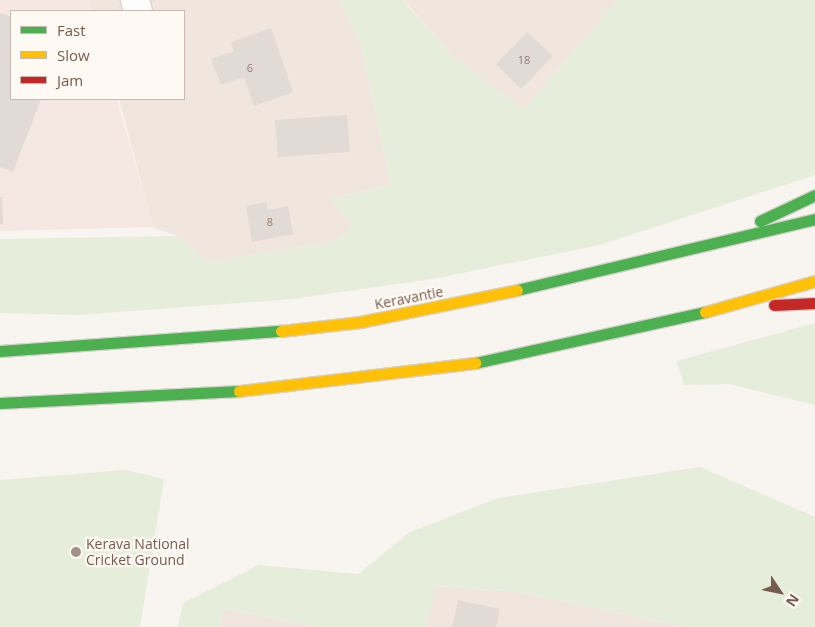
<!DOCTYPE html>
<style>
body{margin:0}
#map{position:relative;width:815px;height:627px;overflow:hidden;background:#f8f4ef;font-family:"Open Sans",sans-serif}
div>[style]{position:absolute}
.residential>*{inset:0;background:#f0e6dd}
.commercial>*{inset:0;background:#f5e7e1}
.green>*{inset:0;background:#e6eedb}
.building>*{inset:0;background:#e2dad4}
.roads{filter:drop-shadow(1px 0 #d7d1cd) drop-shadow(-1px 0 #d7d1cd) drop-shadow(0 1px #d7d1cd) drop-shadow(0 -1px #d7d1cd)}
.street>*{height:28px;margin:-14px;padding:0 14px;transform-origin:14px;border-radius:14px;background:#fefdfd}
.fast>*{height:11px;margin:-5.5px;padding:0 5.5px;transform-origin:5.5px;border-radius:5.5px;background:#4caf50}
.slow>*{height:11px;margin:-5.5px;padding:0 5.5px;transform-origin:5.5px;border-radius:5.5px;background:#ffc107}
.jam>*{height:11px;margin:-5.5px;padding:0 5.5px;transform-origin:5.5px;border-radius:5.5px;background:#c62828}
.dots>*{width:14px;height:14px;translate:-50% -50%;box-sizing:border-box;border:2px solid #fef9f2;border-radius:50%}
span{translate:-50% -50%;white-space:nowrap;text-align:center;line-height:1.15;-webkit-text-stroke:4.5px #fef9f2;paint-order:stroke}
.number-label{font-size:11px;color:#937e73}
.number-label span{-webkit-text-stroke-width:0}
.street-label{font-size:14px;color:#765b4f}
.poi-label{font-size:14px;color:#765b4f}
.left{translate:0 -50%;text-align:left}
.legend{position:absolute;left:10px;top:10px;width:175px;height:90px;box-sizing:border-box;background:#fef9f2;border:1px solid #c8bab1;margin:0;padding:6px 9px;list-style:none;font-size:15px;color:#765b4f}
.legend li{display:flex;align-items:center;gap:10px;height:25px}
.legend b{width:25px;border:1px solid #c8bab1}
.north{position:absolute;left:755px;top:567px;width:50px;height:50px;-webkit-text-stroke:4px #fef9f2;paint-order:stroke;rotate:124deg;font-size:14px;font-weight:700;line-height:20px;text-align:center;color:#765b4f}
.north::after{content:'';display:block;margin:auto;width:18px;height:22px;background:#765b4f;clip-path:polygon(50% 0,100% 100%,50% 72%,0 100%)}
</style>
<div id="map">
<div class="residential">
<i style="clip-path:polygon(88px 0,339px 0,361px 45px,391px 185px,330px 199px,353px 226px,336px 241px,210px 262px,177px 236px,153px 227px,119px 99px,184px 99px,184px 11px,92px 11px)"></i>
<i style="clip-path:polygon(404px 0,618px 0,523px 109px,453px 57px)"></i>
<i style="clip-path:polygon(434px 586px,519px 592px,684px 627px,426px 627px)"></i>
<i style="clip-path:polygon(223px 608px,317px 627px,220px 627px)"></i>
</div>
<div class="commercial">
<i style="clip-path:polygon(0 0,89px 0,92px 11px,11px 11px,11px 99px,117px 99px,153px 227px,0 231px)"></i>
</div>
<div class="green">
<i style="clip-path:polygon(339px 0,403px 0,453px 57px,523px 109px,618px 0,815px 0,815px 175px,600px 245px,433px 279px,293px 299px,78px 315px,0 313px,0 239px,177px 236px,210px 262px,336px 241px,353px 226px,330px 199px,391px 185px,361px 45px)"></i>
<i style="clip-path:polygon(815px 323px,815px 405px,729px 384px,684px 385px,676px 361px)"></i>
<i style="clip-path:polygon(700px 467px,815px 517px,815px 627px,684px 627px,519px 592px,435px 586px,426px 627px,317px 627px,223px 608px,220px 627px,178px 627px,183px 603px,259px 565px,358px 574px,410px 532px,498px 498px)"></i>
<i style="clip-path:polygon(125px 470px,164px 479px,140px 627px,0 627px,0 480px)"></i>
</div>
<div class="building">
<i style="clip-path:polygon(0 13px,11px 17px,11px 99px,41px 99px,13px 172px,0 167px)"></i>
<i style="clip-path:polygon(271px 28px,293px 92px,254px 106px,244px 77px,221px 85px,211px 59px,234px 51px,231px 42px)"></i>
<i style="clip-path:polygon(527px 32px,553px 56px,521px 89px,496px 64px)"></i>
<i style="clip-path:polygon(347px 115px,350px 152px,278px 157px,275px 120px)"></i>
<i style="clip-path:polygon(0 197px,2px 197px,3px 224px,0 224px)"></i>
<i style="clip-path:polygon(266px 202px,268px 210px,288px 206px,293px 234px,252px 242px,246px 206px)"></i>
<i style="clip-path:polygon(458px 600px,500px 609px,496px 627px,452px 627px)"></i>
</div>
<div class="roads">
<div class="street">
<i style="left:135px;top:0;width:11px;rotate:75deg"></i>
</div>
<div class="fast">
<i style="left:760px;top:221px;width:61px;rotate:-25.3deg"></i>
<i style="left:517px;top:290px;width:306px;rotate:-13.4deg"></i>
<i style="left:0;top:351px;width:282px;rotate:-4.1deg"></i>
<i style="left:475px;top:363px;width:236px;rotate:-12.5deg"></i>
<i style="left:0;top:403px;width:239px;rotate:-2.9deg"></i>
</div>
<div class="slow">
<i style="left:705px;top:312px;width:114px;rotate:-15.7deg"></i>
<i style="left:281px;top:331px;width:80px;rotate:-6.5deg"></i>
<i style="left:360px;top:322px;width:160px;rotate:-11.5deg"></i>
<i style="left:239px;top:391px;width:238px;rotate:-6.8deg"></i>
</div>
<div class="jam">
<i style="left:774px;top:305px;width:41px;rotate:-2.8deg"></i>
</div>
</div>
<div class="dots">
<i style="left:76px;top:552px;background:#a49187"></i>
</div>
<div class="number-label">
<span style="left:524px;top:60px">18</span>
<span style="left:250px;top:68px">6</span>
<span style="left:270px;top:222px">8</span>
</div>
<div class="street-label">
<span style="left:409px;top:298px;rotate:-11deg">Keravantie</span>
</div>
<div class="poi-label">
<span class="left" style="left:86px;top:552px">Kerava National<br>Cricket Ground</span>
</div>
<ul class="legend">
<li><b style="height:6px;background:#4caf50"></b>Fast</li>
<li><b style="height:6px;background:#ffc107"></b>Slow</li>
<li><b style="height:6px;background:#c62828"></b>Jam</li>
</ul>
<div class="north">N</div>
</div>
